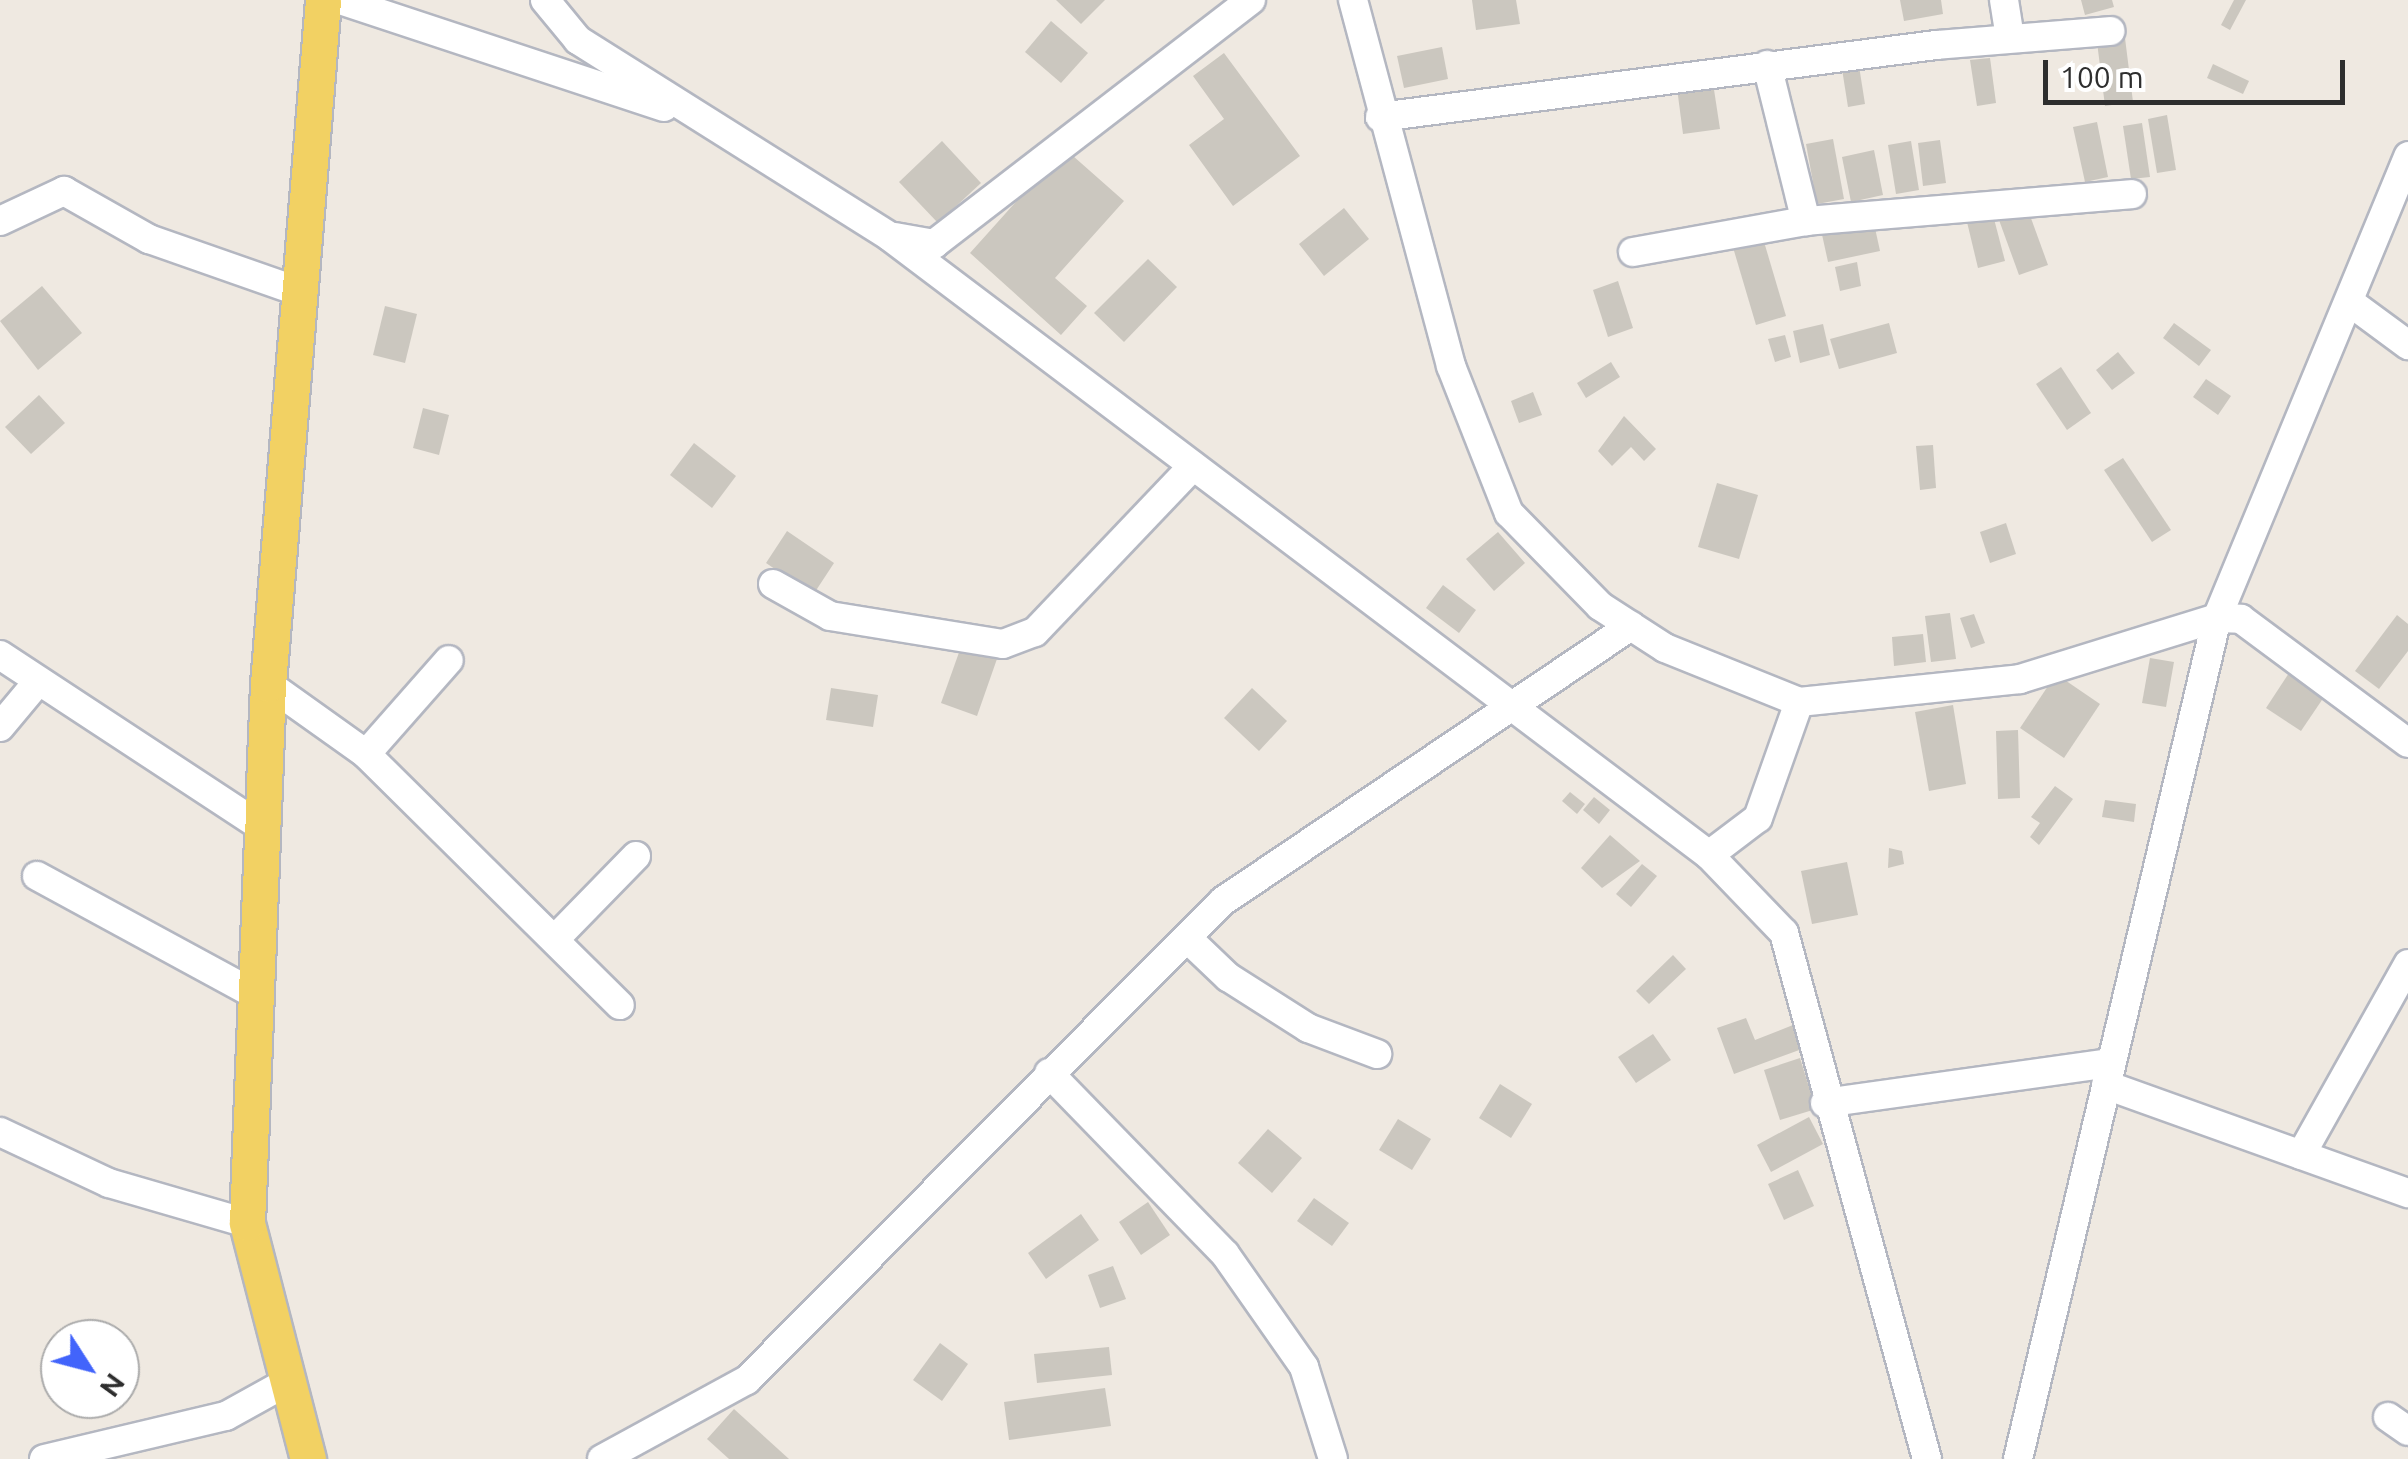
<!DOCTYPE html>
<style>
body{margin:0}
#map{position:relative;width:2408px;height:1459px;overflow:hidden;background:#efe9e1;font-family:Ubuntu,sans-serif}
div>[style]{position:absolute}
.building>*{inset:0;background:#cbc7bf}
.roads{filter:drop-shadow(2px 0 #b4b7c1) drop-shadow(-2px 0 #b4b7c1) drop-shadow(0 2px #b4b7c1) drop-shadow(0 -2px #b4b7c1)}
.minor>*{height:28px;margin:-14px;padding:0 14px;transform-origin:14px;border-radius:14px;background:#fff}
.major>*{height:35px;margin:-17.5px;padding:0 17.5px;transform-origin:17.5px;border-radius:17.5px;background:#f2d163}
span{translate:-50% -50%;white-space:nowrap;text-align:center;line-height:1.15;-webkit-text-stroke:9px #fff;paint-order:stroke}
.north{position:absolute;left:40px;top:1319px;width:100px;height:100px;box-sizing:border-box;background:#fff;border:2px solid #ababab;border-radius:50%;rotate:126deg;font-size:28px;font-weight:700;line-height:40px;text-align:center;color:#2e2e2e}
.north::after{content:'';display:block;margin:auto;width:35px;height:45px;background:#4264fb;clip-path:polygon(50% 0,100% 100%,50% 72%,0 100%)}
.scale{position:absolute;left:2043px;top:60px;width:302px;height:45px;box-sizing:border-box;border:5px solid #2e2e2e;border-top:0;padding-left:12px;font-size:30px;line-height:35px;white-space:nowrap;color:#2e2e2e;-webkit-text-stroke:8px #fff;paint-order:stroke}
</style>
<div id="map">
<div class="building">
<i style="clip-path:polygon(1056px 0,1105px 0,1081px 24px)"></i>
<i style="clip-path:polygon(1472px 0,1516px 0,1520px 24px,1476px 30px)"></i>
<i style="clip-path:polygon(1900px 0,1941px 0,1943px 14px,1904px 21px)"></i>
<i style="clip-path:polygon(2081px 0,2112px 0,2114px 7px,2085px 15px)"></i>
<i style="clip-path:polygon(2234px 0,2246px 0,2230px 30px,2221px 25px)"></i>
<i style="clip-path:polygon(1051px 21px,1088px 53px,1061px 83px,1025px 52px)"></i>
<i style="clip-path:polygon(2125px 38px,2133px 102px,2105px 106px,2097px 42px)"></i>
<i style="clip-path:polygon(1442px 47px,1448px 79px,1404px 88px,1397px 56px)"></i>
<i style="clip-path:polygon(1224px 53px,1300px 156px,1233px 206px,1189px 145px,1224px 119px,1193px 76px)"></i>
<i style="clip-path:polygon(1990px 58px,1996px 103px,1977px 106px,1970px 60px)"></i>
<i style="clip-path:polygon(2213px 64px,2249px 81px,2243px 94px,2207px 78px)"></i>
<i style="clip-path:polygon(1859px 66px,1865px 104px,1848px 107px,1842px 69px)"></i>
<i style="clip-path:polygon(1713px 83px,1720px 129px,1683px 134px,1677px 88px)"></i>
<i style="clip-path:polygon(2167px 115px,2176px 170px,2157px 173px,2148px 119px)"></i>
<i style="clip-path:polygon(2097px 122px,2108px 177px,2085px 182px,2073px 127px)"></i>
<i style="clip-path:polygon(2142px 123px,2150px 177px,2131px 179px,2123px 126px)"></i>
<i style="clip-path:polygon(1833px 139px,1844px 199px,1817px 204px,1806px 144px)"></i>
<i style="clip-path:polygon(1940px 140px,1946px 183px,1923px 186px,1918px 143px)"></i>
<i style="clip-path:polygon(942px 141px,981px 183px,938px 223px,899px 182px)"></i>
<i style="clip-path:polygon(1911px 141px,1919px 190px,1896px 194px,1888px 145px)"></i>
<i style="clip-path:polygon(1064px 148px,1124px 201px,1055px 278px,1087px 306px,1061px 335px,970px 253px)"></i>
<i style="clip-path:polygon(1874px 150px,1883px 195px,1851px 202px,1842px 157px)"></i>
<i style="clip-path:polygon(1344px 208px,1369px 239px,1324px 276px,1299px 244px)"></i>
<i style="clip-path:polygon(2028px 210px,2048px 265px,2019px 275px,1999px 220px)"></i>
<i style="clip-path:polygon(1993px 215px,2005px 261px,1978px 268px,1967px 222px)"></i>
<i style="clip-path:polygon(1873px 219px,1880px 251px,1828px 262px,1821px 230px)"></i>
<i style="clip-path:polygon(1762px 235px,1786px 316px,1756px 325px,1732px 244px)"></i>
<i style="clip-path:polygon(1148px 259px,1177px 287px,1124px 342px,1094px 313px)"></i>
<i style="clip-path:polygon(1857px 262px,1861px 286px,1840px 291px,1835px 267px)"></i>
<i style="clip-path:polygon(1618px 281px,1633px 328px,1608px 337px,1593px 290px)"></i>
<i style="clip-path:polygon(42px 286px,82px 333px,38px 370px,0 321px)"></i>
<i style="clip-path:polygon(385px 306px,417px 314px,405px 363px,373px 355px)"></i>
<i style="clip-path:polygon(1889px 323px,1897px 353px,1839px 369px,1830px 339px)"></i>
<i style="clip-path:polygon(2174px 323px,2211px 350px,2199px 366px,2163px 338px)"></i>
<i style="clip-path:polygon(1823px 324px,1830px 355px,1800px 363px,1793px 331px)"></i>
<i style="clip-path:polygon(1785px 335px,1791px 357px,1775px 362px,1768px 339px)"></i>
<i style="clip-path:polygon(2118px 352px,2135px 373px,2112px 390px,2096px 370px)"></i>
<i style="clip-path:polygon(1611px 362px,1620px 377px,1586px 398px,1577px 383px)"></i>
<i style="clip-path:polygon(2061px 367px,2091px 413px,2067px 430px,2036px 384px)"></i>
<i style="clip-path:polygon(2206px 379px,2231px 396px,2218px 415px,2193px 397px)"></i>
<i style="clip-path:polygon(1533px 392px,1542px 415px,1519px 423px,1511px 401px)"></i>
<i style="clip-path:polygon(39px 395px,65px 423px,31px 454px,5px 427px)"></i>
<i style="clip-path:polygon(423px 408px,449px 415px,439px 455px,413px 448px)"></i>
<i style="clip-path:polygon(1624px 416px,1656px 449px,1644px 461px,1631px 447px,1612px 466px,1598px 451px)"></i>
<i style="clip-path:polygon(694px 443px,736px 476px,712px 508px,670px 475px)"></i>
<i style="clip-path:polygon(1933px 445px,1936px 488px,1920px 490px,1916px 446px)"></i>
<i style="clip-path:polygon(2123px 458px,2171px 530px,2152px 542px,2104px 470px)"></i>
<i style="clip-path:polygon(1717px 483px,1758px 495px,1739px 559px,1698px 547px)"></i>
<i style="clip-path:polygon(2006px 523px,2016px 554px,1990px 563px,1980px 532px)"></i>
<i style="clip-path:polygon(787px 531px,834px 563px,813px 595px,766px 563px)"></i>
<i style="clip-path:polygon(1498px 532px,1525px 563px,1494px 591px,1466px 559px)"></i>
<i style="clip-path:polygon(1443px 585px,1476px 610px,1459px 633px,1426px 608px)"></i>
<i style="clip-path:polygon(1950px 613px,1956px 659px,1931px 662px,1925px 616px)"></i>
<i style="clip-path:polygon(1974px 614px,1985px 643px,1971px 648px,1960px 618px)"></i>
<i style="clip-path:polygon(2397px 615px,2408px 624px,2408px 651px,2379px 689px,2355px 671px)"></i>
<i style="clip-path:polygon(1923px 634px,1926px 662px,1894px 666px,1892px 637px)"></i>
<i style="clip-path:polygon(962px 644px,998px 656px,977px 716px,941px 703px)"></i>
<i style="clip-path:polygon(2150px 658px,2174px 662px,2166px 707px,2142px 703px)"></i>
<i style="clip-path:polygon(2291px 670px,2326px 694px,2301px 731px,2266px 708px)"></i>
<i style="clip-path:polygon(2056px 674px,2100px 704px,2064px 758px,2020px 728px)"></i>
<i style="clip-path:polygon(831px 688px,878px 695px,873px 727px,826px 720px)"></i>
<i style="clip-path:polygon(1252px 688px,1287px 721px,1259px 751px,1224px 718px)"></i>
<i style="clip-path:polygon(1953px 705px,1966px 784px,1929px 791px,1915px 712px)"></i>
<i style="clip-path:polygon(2018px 730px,2020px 798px,1998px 799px,1996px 731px)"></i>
<i style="clip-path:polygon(2055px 786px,2073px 799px,2039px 845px,2030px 837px,2040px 823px,2031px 817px)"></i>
<i style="clip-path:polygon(1570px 792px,1585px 804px,1577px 814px,1562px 801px)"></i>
<i style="clip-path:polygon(1594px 797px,1610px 810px,1599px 824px,1583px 810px)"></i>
<i style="clip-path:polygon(2105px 800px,2136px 804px,2134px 822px,2102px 817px)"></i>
<i style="clip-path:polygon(1610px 835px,1640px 861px,1602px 888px,1581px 868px)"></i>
<i style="clip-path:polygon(1889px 848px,1902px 851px,1904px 864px,1888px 868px)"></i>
<i style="clip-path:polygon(1847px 862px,1858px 915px,1812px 924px,1801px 871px)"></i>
<i style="clip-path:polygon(1642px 864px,1657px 876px,1631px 907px,1616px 894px)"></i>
<i style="clip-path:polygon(1673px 955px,1686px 969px,1649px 1004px,1636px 991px)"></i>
<i style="clip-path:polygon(1746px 1018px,1755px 1040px,1793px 1025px,1802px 1049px,1734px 1074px,1717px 1028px)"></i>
<i style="clip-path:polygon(1653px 1034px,1671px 1060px,1636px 1083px,1618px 1057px)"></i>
<i style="clip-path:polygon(1800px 1058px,1816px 1109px,1780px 1120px,1764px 1070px)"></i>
<i style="clip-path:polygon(1500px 1084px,1532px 1104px,1511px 1138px,1479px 1118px)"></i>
<i style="clip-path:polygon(1809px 1117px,1823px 1144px,1771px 1172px,1757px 1145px)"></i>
<i style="clip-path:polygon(1398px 1119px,1431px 1139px,1412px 1170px,1379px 1150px)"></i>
<i style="clip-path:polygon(1268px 1129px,1302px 1158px,1272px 1193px,1238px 1163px)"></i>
<i style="clip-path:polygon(1798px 1170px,1814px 1206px,1784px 1220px,1768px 1184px)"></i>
<i style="clip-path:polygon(1314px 1198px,1349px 1223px,1332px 1246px,1297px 1221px)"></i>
<i style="clip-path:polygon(1148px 1202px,1170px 1235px,1141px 1255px,1119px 1222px)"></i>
<i style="clip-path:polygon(1081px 1214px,1099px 1240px,1046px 1279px,1028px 1253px)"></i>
<i style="clip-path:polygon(1113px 1266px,1126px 1299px,1100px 1308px,1088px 1275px)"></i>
<i style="clip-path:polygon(940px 1343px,968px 1364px,942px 1401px,913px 1380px)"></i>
<i style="clip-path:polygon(1109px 1347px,1112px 1375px,1037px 1383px,1034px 1354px)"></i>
<i style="clip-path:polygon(1105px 1388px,1111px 1426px,1009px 1440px,1004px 1402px)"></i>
<i style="clip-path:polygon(734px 1409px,789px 1459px,729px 1459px,707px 1439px)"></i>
</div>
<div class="roads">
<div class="minor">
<i style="left:340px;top:0;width:341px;rotate:18.3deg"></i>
<i style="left:545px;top:0;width:52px;rotate:50.5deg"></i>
<i style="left:578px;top:40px;width:368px;rotate:32.2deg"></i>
<i style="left:889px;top:236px;width:1027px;rotate:37.05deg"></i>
<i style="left:1709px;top:855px;width:108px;rotate:46.1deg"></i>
<i style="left:1784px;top:933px;width:545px;rotate:74.79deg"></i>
<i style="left:1353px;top:0;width:379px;rotate:75deg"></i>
<i style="left:1451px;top:366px;width:158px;rotate:68.5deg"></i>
<i style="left:1509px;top:513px;width:130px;rotate:45.6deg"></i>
<i style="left:1600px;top:606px;width:77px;rotate:32.9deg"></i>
<i style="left:1665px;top:648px;width:144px;rotate:21.9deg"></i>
<i style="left:1799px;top:702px;width:222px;rotate:-5.9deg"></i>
<i style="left:2020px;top:679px;width:206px;rotate:-17.2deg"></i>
<i style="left:2217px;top:618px;width:500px;rotate:-67.5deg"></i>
<i style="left:2004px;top:0;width:37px;rotate:81deg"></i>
<i style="left:1767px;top:65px;width:161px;rotate:76deg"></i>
<i style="left:1806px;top:221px;width:327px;rotate:-4.7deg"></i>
<i style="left:1380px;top:117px;width:561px;rotate:-7.38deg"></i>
<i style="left:1936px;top:45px;width:175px;rotate:-4.6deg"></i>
<i style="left:0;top:221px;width:71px;rotate:-25.1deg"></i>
<i style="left:64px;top:191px;width:98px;rotate:29.5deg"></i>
<i style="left:149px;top:239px;width:163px;rotate:19.3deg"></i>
<i style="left:895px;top:237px;width:40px;rotate:10deg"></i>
<i style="left:934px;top:244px;width:400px;rotate:-37.6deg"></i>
<i style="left:1633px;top:252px;width:176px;rotate:-10.2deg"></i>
<i style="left:2351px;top:303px;width:71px;rotate:36.4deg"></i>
<i style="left:773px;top:584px;width:65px;rotate:29.3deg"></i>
<i style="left:830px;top:616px;width:175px;rotate:9.2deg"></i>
<i style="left:1003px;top:644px;width:34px;rotate:-21deg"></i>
<i style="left:1035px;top:632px;width:229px;rotate:-46.4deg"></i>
<i style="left:0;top:655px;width:318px;rotate:33.3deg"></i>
<i style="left:268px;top:684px;width:120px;rotate:35.5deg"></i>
<i style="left:366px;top:754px;width:357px;rotate:44.7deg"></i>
<i style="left:0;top:727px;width:56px;rotate:-50.1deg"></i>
<i style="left:366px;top:754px;width:125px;rotate:-48.6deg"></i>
<i style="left:1709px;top:855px;width:61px;rotate:-37.1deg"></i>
<i style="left:1758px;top:818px;width:123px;rotate:-70.5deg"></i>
<i style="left:37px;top:876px;width:243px;rotate:28.5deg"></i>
<i style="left:1187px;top:938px;width:57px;rotate:43.6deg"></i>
<i style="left:1228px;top:977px;width:95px;rotate:32.5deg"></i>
<i style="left:1308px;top:1028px;width:74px;rotate:20.6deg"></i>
<i style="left:555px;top:939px;width:116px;rotate:-45.7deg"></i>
<i style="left:1049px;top:1073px;width:252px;rotate:45.8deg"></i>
<i style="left:1225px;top:1254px;width:138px;rotate:55deg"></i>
<i style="left:1304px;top:1367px;width:96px;rotate:72.5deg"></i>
<i style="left:2106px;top:1085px;width:321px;rotate:19.7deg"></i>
<i style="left:1825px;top:1103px;width:289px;rotate:-8deg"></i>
<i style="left:0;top:1132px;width:120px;rotate:25.1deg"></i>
<i style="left:109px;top:1183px;width:144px;rotate:16.2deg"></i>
<i style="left:2301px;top:1155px;width:219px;rotate:-60.7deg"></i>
<i style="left:2388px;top:1417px;width:24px;rotate:35deg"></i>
<i style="left:44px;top:1459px;width:187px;rotate:-13.3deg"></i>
<i style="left:226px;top:1416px;width:66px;rotate:-28.9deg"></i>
<i style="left:602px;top:1459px;width:165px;rotate:-28.6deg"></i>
<i style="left:747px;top:1380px;width:675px;rotate:-45.18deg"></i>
<i style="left:1223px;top:901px;width:492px;rotate:-34deg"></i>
<i style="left:2018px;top:1459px;width:864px;rotate:-76.69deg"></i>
<i style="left:2217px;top:618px;width:24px;rotate:2deg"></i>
<i style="left:2241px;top:619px;width:208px;rotate:36.6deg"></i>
</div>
<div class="major">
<i style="left:308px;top:1459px;width:244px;rotate:-104.5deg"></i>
<i style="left:247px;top:1223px;width:539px;rotate:-87.77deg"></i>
<i style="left:268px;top:684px;width:686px;rotate:-85.4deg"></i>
</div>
</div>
<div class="north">N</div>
<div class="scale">100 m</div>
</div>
